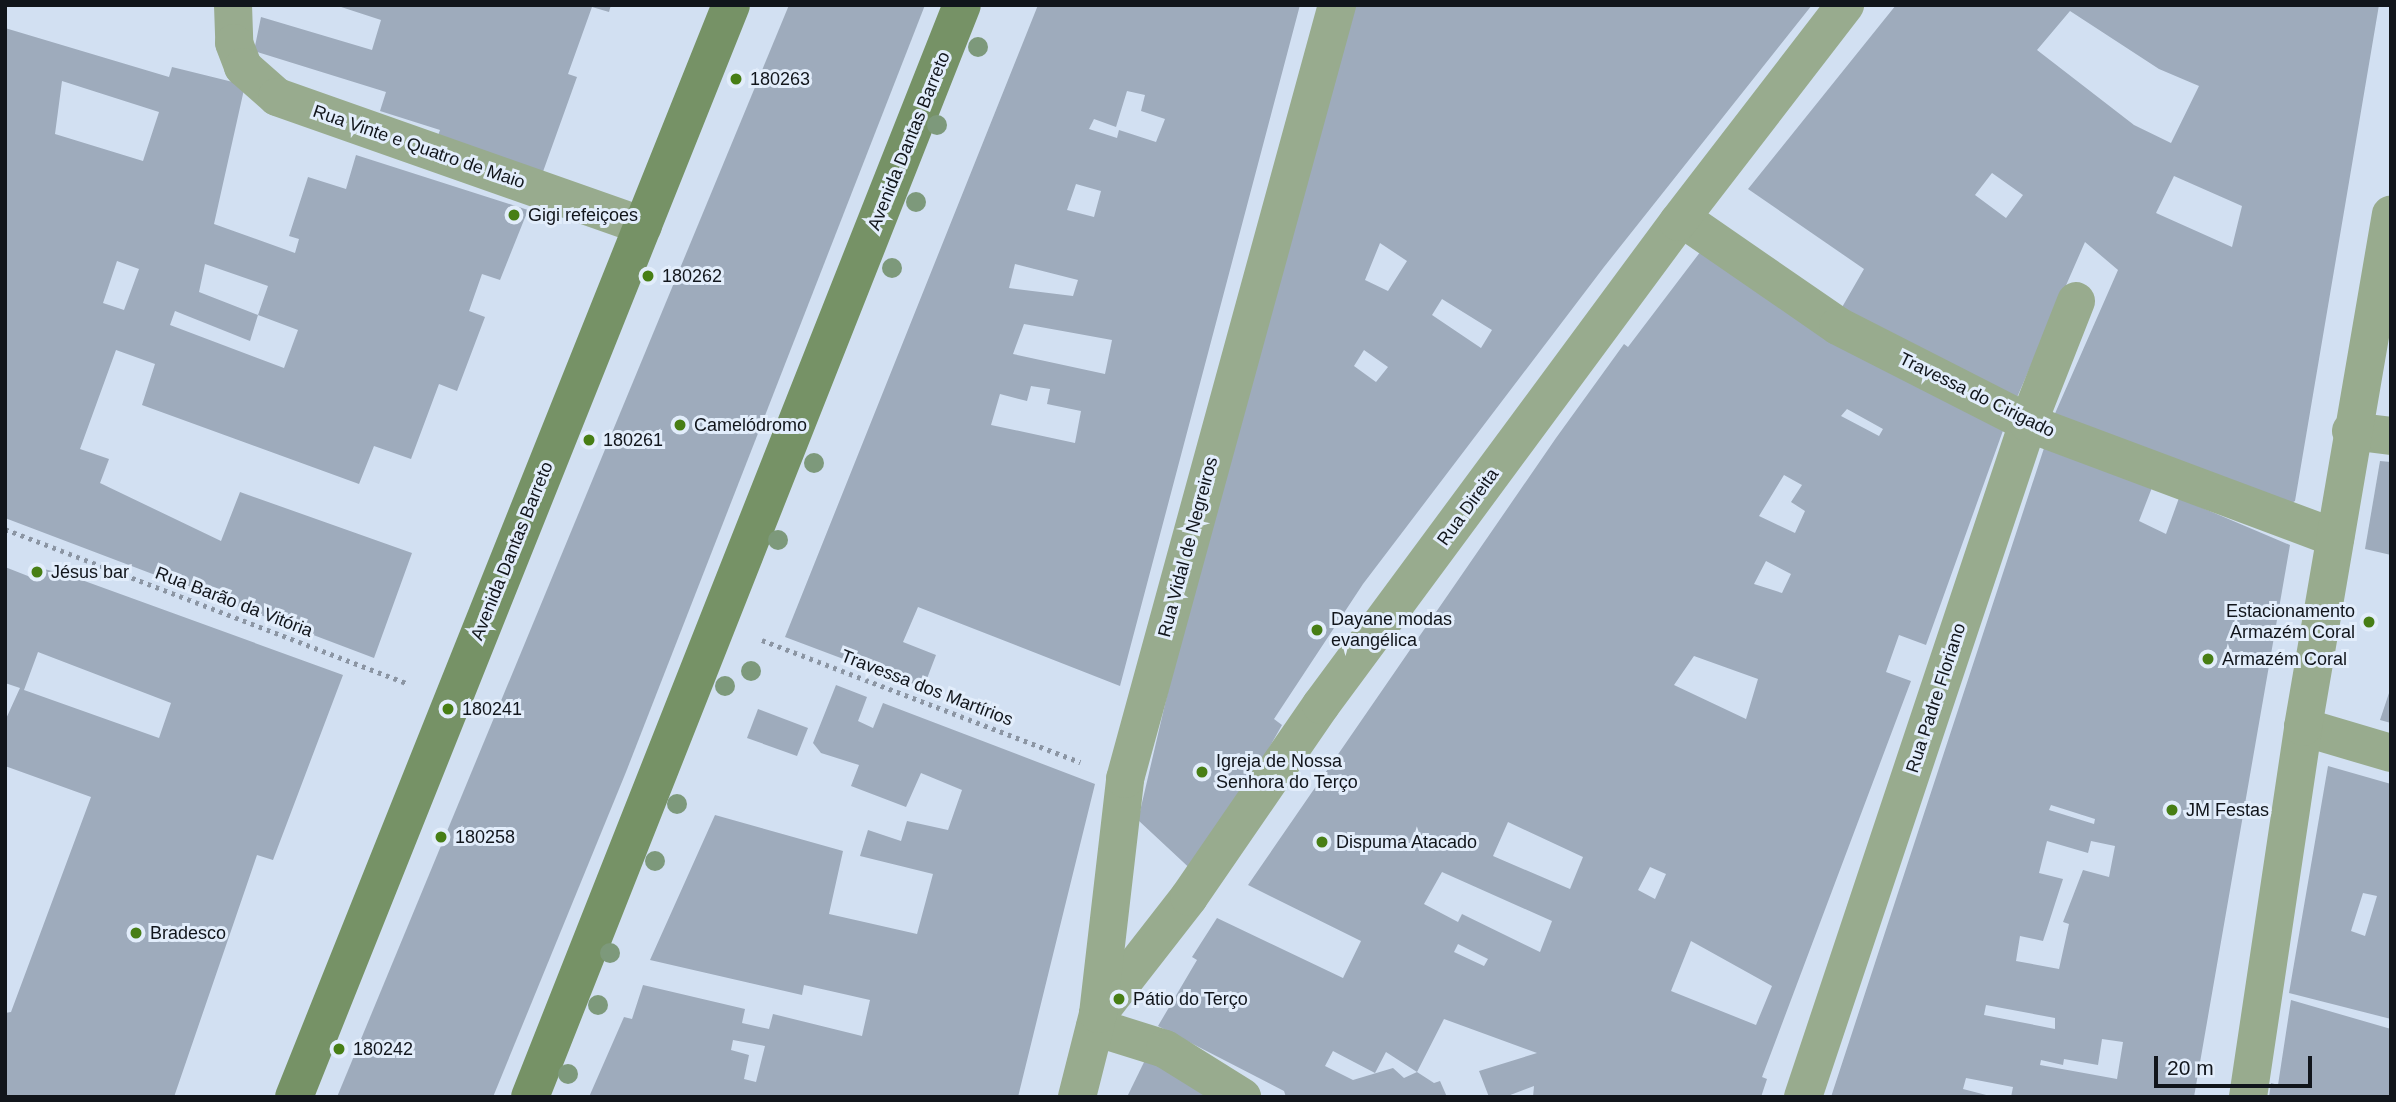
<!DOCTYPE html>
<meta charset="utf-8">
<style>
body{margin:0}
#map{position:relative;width:2396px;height:1102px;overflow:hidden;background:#d2e0f2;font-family:Arial,sans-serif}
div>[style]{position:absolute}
.building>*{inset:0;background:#9eabbc}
.path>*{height:4.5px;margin-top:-2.25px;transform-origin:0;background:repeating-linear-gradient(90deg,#8b95a3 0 3.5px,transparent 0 8.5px)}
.pedestrian>*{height:38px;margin:-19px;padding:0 19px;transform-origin:19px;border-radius:19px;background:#98ab8e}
.minor>*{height:38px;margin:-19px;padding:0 19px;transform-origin:19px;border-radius:19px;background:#98ab8e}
.tertiary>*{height:38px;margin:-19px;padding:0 19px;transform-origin:19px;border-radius:19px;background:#98ab8e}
.secondary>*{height:38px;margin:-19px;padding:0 19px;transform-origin:19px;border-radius:19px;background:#769266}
.trees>*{width:20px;height:20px;margin:-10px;border-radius:50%;background:#7d997b}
.dots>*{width:19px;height:19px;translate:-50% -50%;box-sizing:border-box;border:4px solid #e2edfb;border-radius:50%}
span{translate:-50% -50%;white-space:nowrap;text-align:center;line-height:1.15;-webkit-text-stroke:6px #e2edfb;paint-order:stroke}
.poi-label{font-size:18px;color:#11151b}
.left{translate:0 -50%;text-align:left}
.right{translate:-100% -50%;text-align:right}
.street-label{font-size:18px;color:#11151b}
.frame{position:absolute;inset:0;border:7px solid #11151b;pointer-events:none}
.scale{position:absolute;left:2154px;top:1056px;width:158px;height:32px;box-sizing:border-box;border:4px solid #11151b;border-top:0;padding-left:9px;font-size:21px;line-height:24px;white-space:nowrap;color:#11151b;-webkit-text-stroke:5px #e2edfb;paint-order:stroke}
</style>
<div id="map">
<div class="building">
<i style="clip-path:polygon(335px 5px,611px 5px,609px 12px,592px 7px,568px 74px,577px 77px,540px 180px,435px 144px,440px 130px,380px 111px,386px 92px,254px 51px,261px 17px,372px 50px,381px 20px)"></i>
<i style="clip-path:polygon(789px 5px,925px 5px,626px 772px,493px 1097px,337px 1097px)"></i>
<i style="clip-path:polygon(evenodd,1038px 5px,1300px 5px,1120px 686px,918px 607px,903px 642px,936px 655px,923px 689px,785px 637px,1038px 5px,1127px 91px,1145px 95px,1141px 111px,1165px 119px,1156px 142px,1119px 130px,1117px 138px,1089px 129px,1094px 119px,1116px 127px,1127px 91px,1038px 5px,1076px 184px,1101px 191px,1094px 217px,1067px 210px,1076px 184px,1038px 5px,1015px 264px,1078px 280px,1073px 296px,1009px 288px,1015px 264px,1038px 5px,1024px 324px,1112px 340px,1105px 374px,1013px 354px,1024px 324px,1038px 5px,1031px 386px,1050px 389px,1047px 404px,1081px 411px,1075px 443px,991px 425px,1000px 394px,1027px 401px,1031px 386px)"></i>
<i style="clip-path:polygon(evenodd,1350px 5px,1812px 5px,1604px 267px,1363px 584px,1274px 719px,1282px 725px,1197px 875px,1138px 820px,1176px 657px,1350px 5px,1380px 243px,1407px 261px,1388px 291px,1365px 280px,1380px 243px,1350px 5px,1442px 299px,1492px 330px,1481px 348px,1432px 315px,1442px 299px,1350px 5px,1364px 350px,1388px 367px,1376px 382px,1354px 366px,1364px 350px)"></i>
<i style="clip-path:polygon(evenodd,1896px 5px,2379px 5px,2295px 501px,2279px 510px,2053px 418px,2118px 270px,2085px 242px,2011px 411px,1837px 316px,1864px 269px,1748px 189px,1896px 5px,2070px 11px,2159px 69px,2199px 86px,2171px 143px,2134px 125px,2037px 50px,2070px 11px,1896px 5px,1992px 173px,2023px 195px,2006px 218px,1975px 195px,1992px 173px,1896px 5px,2174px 176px,2242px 206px,2232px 247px,2156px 213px,2174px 176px)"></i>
<i style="clip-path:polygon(evenodd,5px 28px,169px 77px,172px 67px,245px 85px,214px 224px,295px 253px,299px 239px,289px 236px,308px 177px,346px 189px,356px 155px,528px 210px,500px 280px,482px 274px,469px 311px,485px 317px,457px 391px,439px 384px,411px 459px,374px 446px,359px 484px,142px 405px,155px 364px,116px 350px,80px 449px,109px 459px,100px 483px,221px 541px,240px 492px,412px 553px,374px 658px,5px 518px,5px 28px,62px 81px,159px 112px,143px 161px,55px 134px,62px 81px,5px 28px,117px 261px,139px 269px,124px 310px,103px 303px,117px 261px,5px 28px,205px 264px,268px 286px,258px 315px,199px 292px,205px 264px,5px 28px,175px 311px,250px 341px,258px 315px,298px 330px,284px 368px,170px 325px,175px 311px)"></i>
<i style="clip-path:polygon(evenodd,1704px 247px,2005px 425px,1926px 645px,1899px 635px,1886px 672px,1911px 681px,1762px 1077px,1767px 1079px,1761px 1097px,1533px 1097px,1534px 1086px,1505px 1097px,1489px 1097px,1479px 1071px,1537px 1053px,1444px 1019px,1417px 1072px,1386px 1052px,1375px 1073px,1333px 1051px,1325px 1066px,1353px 1080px,1393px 1068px,1404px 1078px,1417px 1072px,1434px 1083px,1440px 1081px,1447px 1097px,1286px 1097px,1284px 1091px,1158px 1026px,1197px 960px,1192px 957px,1217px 918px,1343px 978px,1361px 941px,1248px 885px,1556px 438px,1624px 344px,1628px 347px,1704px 247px,1847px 409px,1883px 429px,1879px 436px,1841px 416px,1847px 409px,1704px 247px,1784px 475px,1802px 485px,1791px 502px,1805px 511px,1795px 533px,1759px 516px,1784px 475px,1704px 247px,1766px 561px,1791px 574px,1782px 593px,1754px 584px,1766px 561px,1704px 247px,1694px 656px,1758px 679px,1746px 719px,1674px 685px,1694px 656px,1704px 247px,1508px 822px,1583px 857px,1570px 889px,1493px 856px,1508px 822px,1704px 247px,1650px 867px,1666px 874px,1655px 899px,1638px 890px,1650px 867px,1704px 247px,1442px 872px,1552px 921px,1540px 952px,1462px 914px,1458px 922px,1424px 904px,1442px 872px,1704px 247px,1691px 941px,1772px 986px,1756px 1025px,1671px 991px,1691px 941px,1704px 247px,1458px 944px,1488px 959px,1484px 966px,1454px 952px,1458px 944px)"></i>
<i style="clip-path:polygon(evenodd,2046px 442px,2153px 485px,2139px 521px,2166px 534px,2179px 498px,2290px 545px,2194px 1097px,2011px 1097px,2013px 1087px,1966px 1078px,1963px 1089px,1994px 1097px,1831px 1097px,2046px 442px,2051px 805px,2095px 819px,2094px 824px,2049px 810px,2051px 805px,2046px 442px,2047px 841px,2088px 853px,2091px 841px,2115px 846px,2109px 877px,2083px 870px,2063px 922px,2069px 924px,2059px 969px,2016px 961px,2020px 936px,2043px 941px,2063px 879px,2039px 873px,2047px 841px,2046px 442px,1986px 1005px,2055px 1018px,2055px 1029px,1984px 1015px,1986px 1005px,2046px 442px,2102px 1039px,2123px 1042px,2117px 1079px,2040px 1065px,2041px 1060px,2063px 1065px,2064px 1059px,2098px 1065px,2102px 1039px)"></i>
<i style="clip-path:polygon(2380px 461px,2391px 462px,2391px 555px,2365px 549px)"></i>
<i style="clip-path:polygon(evenodd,5px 567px,33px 578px,36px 567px,68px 575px,343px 675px,273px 860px,257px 855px,174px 1097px,5px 1097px,5px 1013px,11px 1012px,91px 797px,5px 766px,5px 721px,20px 688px,5px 683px,5px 567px,38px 652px,171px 703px,159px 738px,24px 690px,38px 652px)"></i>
<i style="clip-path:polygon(evenodd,836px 685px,867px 697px,858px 721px,873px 728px,883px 703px,1095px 784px,1018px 1097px,589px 1097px,624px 1017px,632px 1019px,643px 985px,745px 1009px,742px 1023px,769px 1029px,773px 1014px,862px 1036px,870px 1000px,804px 985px,802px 995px,650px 960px,715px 815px,843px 851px,829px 914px,917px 934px,933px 874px,860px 856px,868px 830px,901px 841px,907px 821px,948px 830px,962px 790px,921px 773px,906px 807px,851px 786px,859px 765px,821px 753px,813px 743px,836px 685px,733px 1040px,765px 1046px,756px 1082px,744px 1079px,749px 1055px,731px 1050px,733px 1040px)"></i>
<i style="clip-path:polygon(2390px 690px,2391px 690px,2391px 723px,2380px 720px)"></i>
<i style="clip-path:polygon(758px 709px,808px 728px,797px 756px,747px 738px)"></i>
<i style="clip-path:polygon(evenodd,2328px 766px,2391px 784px,2391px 1019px,2289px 993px,2328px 766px,2363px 893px,2377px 896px,2365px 936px,2351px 931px,2363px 893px)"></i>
<i style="clip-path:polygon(2291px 1000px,2391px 1029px,2391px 1097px,2269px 1097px,2271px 1083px,2278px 1085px)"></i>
<i style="clip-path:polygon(1148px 1054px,1228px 1097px,1127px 1097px)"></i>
</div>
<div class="path">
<i style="left:5px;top:529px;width:433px;rotate:21deg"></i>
<i style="left:762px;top:640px;width:341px;rotate:21deg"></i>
</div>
<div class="pedestrian">
<i style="left:1683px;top:219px;width:188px;rotate:34.6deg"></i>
<i style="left:1838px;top:326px;width:213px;rotate:27deg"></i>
<i style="left:2028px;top:423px;width:328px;rotate:20.5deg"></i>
</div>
<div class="minor">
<i style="left:2351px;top:431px;width:40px;rotate:7.1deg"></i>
<i style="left:2303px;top:727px;width:92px;rotate:16.5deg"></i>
<i style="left:1098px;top:1014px;width:148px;rotate:-52.1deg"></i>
<i style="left:1189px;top:897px;width:233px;rotate:-55.5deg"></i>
<i style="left:1321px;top:705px;width:601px;rotate:-53.53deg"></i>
<i style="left:1678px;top:222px;width:274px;rotate:-52.4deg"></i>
<i style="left:1095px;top:1027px;width:73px;rotate:17.4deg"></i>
<i style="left:1165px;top:1049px;width:91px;rotate:31.9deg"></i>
<i style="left:1803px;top:1097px;width:711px;rotate:-71.54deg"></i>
<i style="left:2028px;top:423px;width:131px;rotate:-68.5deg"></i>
<i style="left:2248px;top:1097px;width:374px;rotate:-81.5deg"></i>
<i style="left:2303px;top:727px;width:520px;rotate:-80.27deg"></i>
</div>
<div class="tertiary">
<i style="left:233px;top:5px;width:38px;rotate:88deg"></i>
<i style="left:234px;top:43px;width:26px;rotate:69deg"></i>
<i style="left:243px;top:67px;width:45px;rotate:41.4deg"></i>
<i style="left:277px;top:97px;width:388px;rotate:19.4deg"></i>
<i style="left:1077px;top:1097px;width:86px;rotate:-75.8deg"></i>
<i style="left:1098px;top:1014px;width:237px;rotate:-83.4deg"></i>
<i style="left:1125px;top:779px;width:803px;rotate:-74.68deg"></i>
</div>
<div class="secondary">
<i style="left:294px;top:1097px;width:1176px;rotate:-68.19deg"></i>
<i style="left:530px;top:1097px;width:1174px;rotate:-68.42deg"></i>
</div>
<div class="trees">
<i style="left:978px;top:47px"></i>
<i style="left:937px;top:125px"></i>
<i style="left:916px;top:202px"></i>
<i style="left:892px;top:268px"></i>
<i style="left:814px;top:463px"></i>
<i style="left:778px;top:540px"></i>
<i style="left:751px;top:671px"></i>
<i style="left:725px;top:686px"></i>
<i style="left:677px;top:804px"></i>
<i style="left:655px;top:861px"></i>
<i style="left:610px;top:953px"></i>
<i style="left:598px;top:1005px"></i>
<i style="left:568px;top:1074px"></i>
</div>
<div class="dots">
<i style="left:736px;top:79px;background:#477e15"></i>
<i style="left:514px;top:215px;background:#477e15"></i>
<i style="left:648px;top:276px;background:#477e15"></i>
<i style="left:680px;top:425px;background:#477e15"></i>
<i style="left:589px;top:440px;background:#477e15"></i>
<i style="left:37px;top:572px;background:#477e15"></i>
<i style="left:2369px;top:622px;background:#477e15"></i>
<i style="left:1317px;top:630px;background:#477e15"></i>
<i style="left:2208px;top:659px;background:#477e15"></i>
<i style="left:448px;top:709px;background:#477e15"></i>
<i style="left:1202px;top:772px;background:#477e15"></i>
<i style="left:2172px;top:810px;background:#477e15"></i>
<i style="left:441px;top:837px;background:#477e15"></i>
<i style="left:1322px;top:842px;background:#477e15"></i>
<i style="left:136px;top:933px;background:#477e15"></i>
<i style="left:1119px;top:999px;background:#477e15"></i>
<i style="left:339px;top:1049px;background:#477e15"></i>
</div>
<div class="poi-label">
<span class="left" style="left:750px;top:79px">180263</span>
<span class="left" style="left:528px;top:215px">Gigi refeiçoes</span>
<span class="left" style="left:662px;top:276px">180262</span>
<span class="left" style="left:694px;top:425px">Camelódromo</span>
<span class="left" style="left:603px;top:440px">180261</span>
<span class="left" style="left:51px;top:572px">Jésus bar</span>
<span class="right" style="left:2355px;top:622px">Estacionamento<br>Armazém Coral</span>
<span class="left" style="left:1331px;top:630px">Dayane modas<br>evangélica</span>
<span class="left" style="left:2222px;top:659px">Armazém Coral</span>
<span class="left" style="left:462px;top:709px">180241</span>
<span class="left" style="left:1216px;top:772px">Igreja de Nossa<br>Senhora do Terço</span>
<span class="left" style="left:2186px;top:810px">JM Festas</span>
<span class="left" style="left:455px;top:837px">180258</span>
<span class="left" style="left:1336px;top:842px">Dispuma Atacado</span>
<span class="left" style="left:150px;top:933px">Bradesco</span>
<span class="left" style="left:1133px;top:999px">Pátio do Terço</span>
<span class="left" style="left:353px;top:1049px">180242</span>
</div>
<div class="street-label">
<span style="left:909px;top:141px;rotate:-68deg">Avenida Dantas Barreto</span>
<span style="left:419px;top:147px;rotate:19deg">Rua Vinte e Quatro de Maio</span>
<span style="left:1977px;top:395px;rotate:26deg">Travessa do Cirigado</span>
<span style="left:1468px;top:507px;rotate:-54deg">Rua Direita</span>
<span style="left:1188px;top:547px;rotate:-75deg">Rua Vidal de Negreiros</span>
<span style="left:512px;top:551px;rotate:-68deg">Avenida Dantas Barreto</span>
<span style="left:234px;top:602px;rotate:21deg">Rua Barão da Vitória</span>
<span style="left:927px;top:688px;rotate:21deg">Travessa dos Martírios</span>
<span style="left:1936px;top:698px;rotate:-72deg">Rua Padre Floriano</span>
</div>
<div class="frame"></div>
<div class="scale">20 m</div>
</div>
